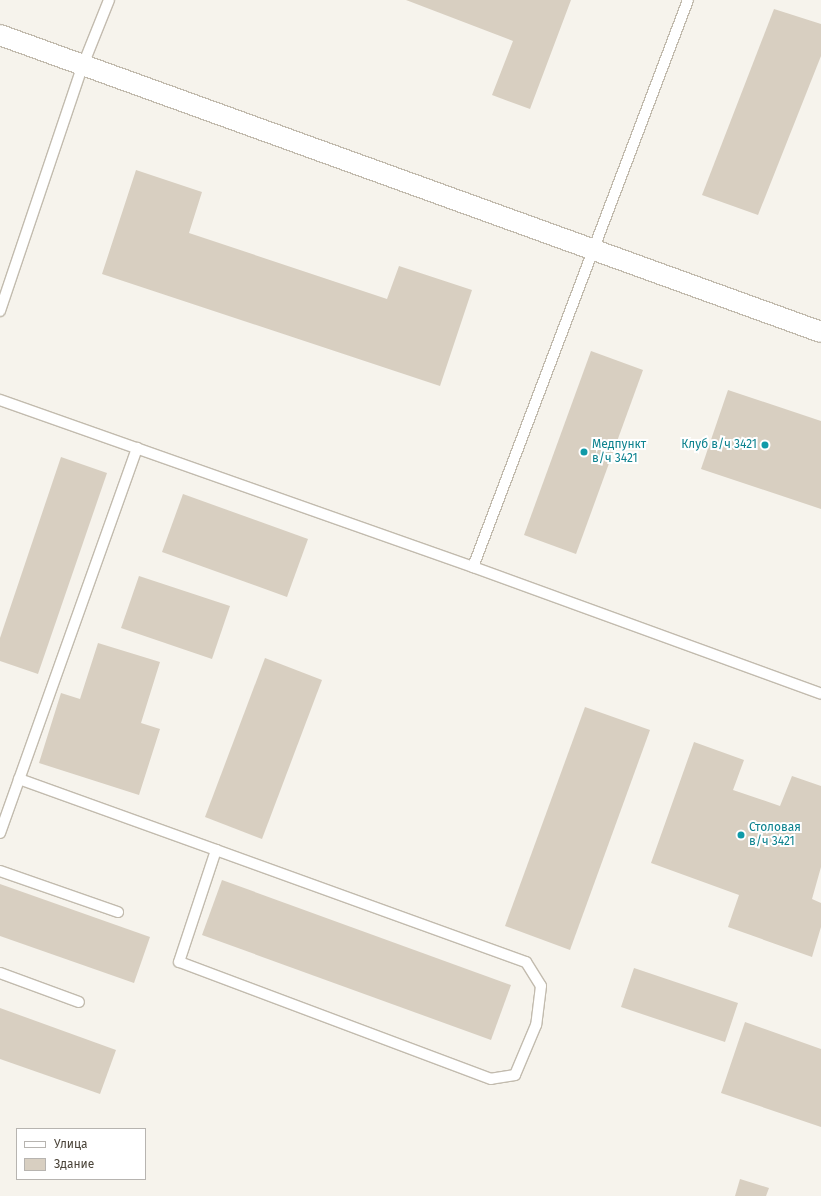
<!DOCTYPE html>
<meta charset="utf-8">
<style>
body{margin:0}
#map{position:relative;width:821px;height:1196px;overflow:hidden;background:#f6f3ec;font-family:"Fira Sans",sans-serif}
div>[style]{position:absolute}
.building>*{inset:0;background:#d8cfc1}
.roads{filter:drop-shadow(1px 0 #c2bbae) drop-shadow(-1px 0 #c2bbae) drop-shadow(0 1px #c2bbae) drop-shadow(0 -1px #c2bbae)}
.lane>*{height:10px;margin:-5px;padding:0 5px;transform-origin:5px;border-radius:5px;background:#fff}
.street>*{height:20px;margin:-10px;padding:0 10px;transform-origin:10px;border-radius:10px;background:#fff}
.dots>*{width:11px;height:11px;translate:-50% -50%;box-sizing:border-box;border:2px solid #fff;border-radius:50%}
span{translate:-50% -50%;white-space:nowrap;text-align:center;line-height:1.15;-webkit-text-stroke:4px #fff;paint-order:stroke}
.culture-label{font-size:12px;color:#0d838f}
.left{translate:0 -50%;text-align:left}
.right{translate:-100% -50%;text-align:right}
.legend{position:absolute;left:16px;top:1128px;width:130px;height:52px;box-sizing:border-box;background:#fff;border:1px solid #b7b4b0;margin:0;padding:5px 7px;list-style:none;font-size:12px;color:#4b4439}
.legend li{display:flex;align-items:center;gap:8px;height:20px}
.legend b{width:20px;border:1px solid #b7b4b0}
</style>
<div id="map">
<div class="building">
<i style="clip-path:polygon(406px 0,571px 0,530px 109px,492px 95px,513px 41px)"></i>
<i style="clip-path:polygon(774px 9px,821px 24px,821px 56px,758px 215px,702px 195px)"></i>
<i style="clip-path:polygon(136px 170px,202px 192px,189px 233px,387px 299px,399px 266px,472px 290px,440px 386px,102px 274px)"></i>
<i style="clip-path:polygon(591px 351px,643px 370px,576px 554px,524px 535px)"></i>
<i style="clip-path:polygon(728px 390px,821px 421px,821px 509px,701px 469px)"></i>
<i style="clip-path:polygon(61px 457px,107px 473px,38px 674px,0 661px,0 638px)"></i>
<i style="clip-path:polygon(183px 494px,308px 539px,287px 597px,162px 552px)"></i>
<i style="clip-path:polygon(139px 576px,230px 606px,212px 659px,121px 628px)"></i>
<i style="clip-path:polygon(98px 643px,160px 662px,141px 723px,160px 729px,139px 795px,39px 763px,61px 693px,80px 699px)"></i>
<i style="clip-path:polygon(265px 658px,322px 680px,262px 839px,205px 817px)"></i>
<i style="clip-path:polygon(585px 707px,650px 730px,570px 950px,505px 926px)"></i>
<i style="clip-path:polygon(694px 742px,744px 760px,733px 790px,780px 806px,792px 776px,821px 786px,821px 867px,812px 899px,821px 903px,821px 927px,812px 957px,728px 927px,739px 895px,651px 863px)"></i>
<i style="clip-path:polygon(222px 880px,511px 985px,491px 1040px,202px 935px)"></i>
<i style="clip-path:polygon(0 884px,150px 937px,134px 983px,0 936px)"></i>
<i style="clip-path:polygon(634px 968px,738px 1003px,725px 1042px,621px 1007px)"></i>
<i style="clip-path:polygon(0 1008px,116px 1050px,100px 1094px,0 1059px)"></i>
<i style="clip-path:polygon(745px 1022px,821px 1049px,821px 1127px,721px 1093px)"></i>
<i style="clip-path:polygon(740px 1179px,769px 1188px,766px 1196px,735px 1196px)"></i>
</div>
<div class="roads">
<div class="lane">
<i style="left:0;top:311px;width:260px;rotate:-71.4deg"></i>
<i style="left:83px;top:65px;width:70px;rotate:-68.2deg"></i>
<i style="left:0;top:400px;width:502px;rotate:19.45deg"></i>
<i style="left:473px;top:567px;width:370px;rotate:20deg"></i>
<i style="left:473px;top:567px;width:606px;rotate:-69.23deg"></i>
<i style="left:19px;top:779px;width:209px;rotate:19.8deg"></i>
<i style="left:216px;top:850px;width:330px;rotate:19.9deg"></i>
<i style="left:526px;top:962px;width:28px;rotate:58deg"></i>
<i style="left:541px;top:986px;width:39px;rotate:97deg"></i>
<i style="left:536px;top:1025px;width:54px;rotate:112.8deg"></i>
<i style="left:515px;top:1075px;width:24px;rotate:171deg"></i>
<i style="left:491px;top:1079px;width:333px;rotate:-159.4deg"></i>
<i style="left:179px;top:962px;width:118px;rotate:-71.7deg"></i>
<i style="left:0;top:833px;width:409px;rotate:-70.4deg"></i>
<i style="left:0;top:871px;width:125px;rotate:19.2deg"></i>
<i style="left:0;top:973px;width:84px;rotate:20.2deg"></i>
</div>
<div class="street">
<i style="left:0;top:35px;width:873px;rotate:19.89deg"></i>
</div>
</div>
<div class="dots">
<i style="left:765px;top:445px;background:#0f9aa8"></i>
<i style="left:584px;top:452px;background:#0f9aa8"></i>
<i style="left:741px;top:835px;background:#0f9aa8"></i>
</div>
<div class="culture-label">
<span class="left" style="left:592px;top:452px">Медпункт<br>в/ч 3421</span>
<span class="right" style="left:757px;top:445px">Клуб в/ч 3421</span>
<span class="left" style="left:749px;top:835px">Столовая<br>в/ч 3421</span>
</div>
<ul class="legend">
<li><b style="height:5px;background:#fff"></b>Улица</li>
<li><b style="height:11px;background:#d8cfc1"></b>Здание</li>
</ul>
</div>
